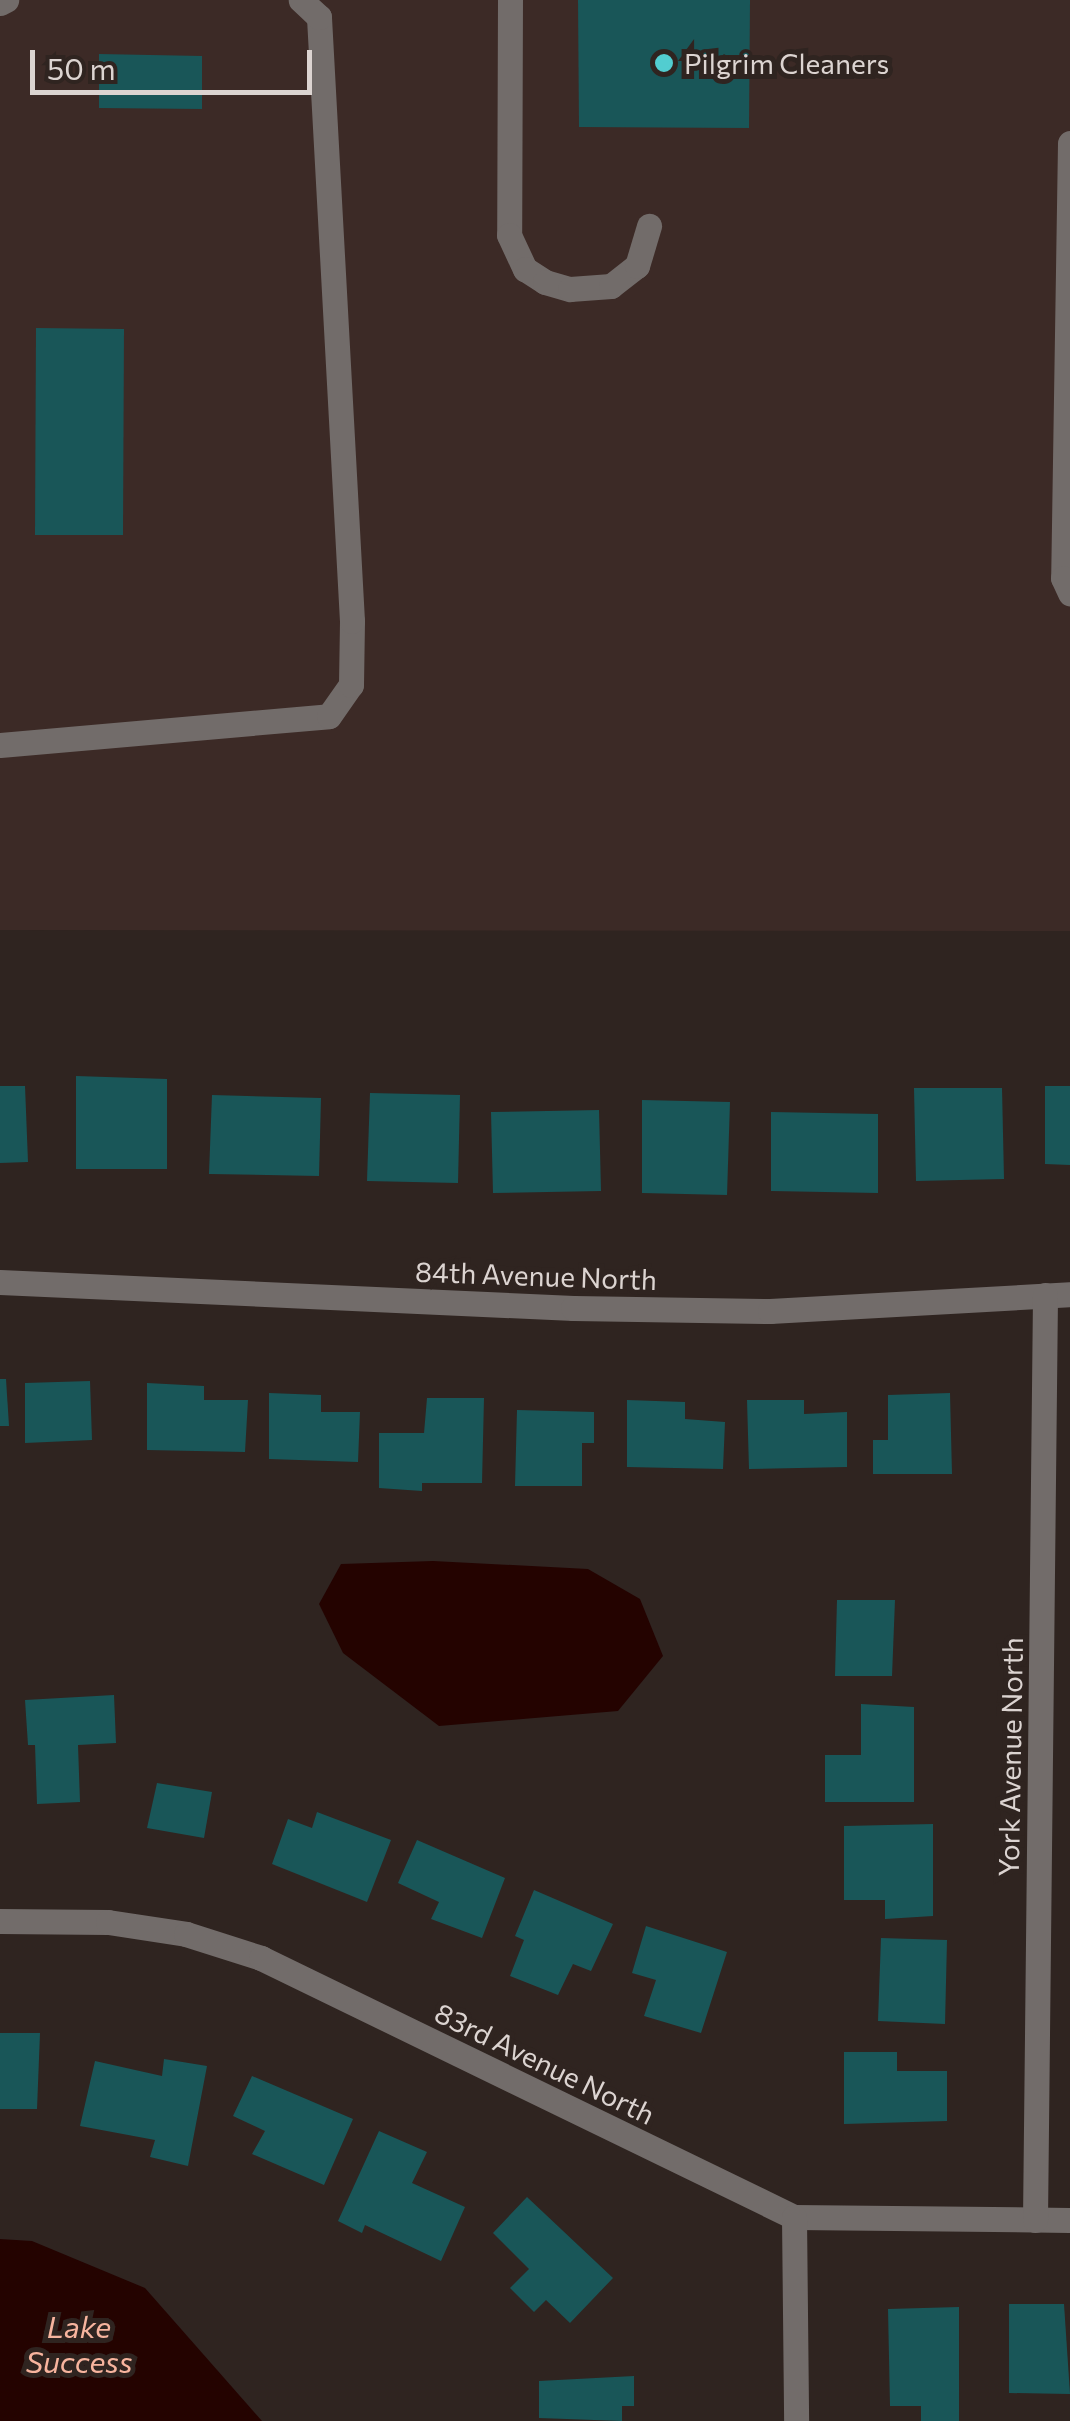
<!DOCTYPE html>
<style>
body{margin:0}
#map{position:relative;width:1070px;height:2421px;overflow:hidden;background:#2f2420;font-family:Commissioner,sans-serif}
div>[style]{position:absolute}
.built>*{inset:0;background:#3c2a26}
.water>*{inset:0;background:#240300}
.building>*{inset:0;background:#195658}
.minor>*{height:25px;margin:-12.5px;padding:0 12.5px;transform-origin:12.5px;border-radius:12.5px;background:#726c6a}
.dots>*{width:28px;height:28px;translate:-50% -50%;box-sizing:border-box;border:5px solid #2f2420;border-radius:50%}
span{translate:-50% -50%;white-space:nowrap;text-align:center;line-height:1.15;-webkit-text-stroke:10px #2f2420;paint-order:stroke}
.poi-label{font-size:28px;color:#dcd4d1}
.left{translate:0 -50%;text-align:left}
.street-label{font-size:28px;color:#dcd4d1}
.water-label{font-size:30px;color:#f7b49e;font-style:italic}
.scale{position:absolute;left:30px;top:50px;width:282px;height:45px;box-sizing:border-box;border:5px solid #dcd4d1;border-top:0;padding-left:12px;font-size:30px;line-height:35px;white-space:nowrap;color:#dcd4d1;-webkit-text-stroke:8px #2f2420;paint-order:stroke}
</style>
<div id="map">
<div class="built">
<i style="clip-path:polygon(0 0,1070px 0,1070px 931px,0 930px)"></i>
</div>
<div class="water">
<i style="clip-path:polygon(433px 1561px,588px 1569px,640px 1599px,663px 1656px,618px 1711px,439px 1726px,343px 1653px,319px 1604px,341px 1564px)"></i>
<i style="clip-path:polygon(0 2239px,32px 2241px,145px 2288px,262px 2421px,0 2421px)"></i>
</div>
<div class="building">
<i style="clip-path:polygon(578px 0,750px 0,749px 128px,579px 127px)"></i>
<i style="clip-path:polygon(99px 54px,202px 56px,202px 109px,99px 108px)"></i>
<i style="clip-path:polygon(36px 328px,124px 329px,123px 535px,35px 535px)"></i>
<i style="clip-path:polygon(76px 1076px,167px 1079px,167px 1169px,76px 1169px)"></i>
<i style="clip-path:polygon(0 1086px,25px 1086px,28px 1162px,0 1163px)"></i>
<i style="clip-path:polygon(1045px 1086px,1070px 1086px,1070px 1165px,1045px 1164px)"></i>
<i style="clip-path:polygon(914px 1088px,1002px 1088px,1004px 1179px,916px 1181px)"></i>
<i style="clip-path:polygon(370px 1093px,460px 1095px,458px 1183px,367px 1181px)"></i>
<i style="clip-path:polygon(212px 1095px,321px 1098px,319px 1176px,209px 1174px)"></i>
<i style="clip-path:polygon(642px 1100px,730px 1102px,727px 1195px,642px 1193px)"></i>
<i style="clip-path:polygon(599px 1110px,601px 1191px,493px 1193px,491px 1112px)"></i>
<i style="clip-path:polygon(771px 1112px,878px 1114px,878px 1193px,771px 1191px)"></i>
<i style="clip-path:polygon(0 1379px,6px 1379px,9px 1426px,0 1426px)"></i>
<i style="clip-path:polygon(90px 1381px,92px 1440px,25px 1443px,25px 1383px)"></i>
<i style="clip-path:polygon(147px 1383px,204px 1386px,204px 1400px,248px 1400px,245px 1452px,147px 1450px)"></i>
<i style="clip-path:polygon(269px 1393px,321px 1395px,321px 1412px,360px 1412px,358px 1462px,269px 1459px)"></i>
<i style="clip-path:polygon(950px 1393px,952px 1474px,873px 1474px,873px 1440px,888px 1440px,888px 1395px)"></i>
<i style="clip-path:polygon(427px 1398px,484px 1398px,482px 1483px,422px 1483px,422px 1491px,379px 1488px,379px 1433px,424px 1433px)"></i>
<i style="clip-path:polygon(627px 1400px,685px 1402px,685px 1419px,725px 1422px,723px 1469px,627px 1467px)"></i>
<i style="clip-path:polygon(747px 1400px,804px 1400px,804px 1414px,847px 1412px,847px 1467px,749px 1469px)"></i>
<i style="clip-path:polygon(517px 1410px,594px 1412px,594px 1443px,582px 1443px,582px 1486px,515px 1486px)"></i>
<i style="clip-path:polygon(837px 1600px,895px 1600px,892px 1676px,835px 1676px)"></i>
<i style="clip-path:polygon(114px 1695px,116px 1743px,78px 1745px,80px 1802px,37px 1804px,35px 1745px,28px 1745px,25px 1700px)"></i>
<i style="clip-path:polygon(861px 1704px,914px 1707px,914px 1802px,825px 1802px,825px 1755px,861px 1755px)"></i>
<i style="clip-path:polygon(157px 1783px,212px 1792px,204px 1838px,147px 1828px)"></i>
<i style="clip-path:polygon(317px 1812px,391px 1840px,367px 1902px,272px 1864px,288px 1819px,312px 1828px)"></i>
<i style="clip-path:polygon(933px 1824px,933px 1916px,885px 1919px,885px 1900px,844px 1900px,844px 1826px)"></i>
<i style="clip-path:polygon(417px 1840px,505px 1878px,482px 1938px,431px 1919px,439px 1902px,398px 1883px)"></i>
<i style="clip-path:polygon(534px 1890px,613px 1924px,591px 1971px,573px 1964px,558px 1995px,510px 1976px,524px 1940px,515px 1936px)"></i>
<i style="clip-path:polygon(646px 1926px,727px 1952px,701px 2033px,644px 2016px,656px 1980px,632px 1973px)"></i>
<i style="clip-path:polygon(881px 1938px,947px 1940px,945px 2024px,878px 2021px)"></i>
<i style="clip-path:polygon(0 2033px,40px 2033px,37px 2109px,0 2109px)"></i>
<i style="clip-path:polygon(844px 2052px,897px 2052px,897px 2071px,947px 2071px,947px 2121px,844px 2124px)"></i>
<i style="clip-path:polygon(164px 2059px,207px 2066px,188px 2166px,150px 2157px,155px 2140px,80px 2126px,95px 2061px,162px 2076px)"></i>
<i style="clip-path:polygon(252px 2076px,353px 2119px,324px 2185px,252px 2154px,265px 2131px,233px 2116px)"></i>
<i style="clip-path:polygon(379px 2131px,427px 2152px,412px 2183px,465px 2207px,441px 2261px,365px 2225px,362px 2233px,338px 2221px)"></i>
<i style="clip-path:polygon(527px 2197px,613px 2278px,570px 2323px,546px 2300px,534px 2312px,510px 2288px,529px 2269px,493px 2233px)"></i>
<i style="clip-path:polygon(1009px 2304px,1064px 2304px,1070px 2394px,1009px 2393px)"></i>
<i style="clip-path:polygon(959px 2307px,959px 2421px,921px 2421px,921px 2406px,890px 2406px,888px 2309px)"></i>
<i style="clip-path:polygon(634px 2376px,634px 2406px,622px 2406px,622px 2421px,539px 2418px,539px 2381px)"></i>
</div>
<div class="minor">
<i style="left:510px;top:0;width:235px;rotate:90.2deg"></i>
<i style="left:509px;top:235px;width:38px;rotate:65deg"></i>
<i style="left:525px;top:269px;width:24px;rotate:33deg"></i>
<i style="left:545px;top:282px;width:26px;rotate:16deg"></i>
<i style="left:570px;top:289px;width:41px;rotate:-4.2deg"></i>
<i style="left:611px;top:286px;width:33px;rotate:-38deg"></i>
<i style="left:637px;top:266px;width:42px;rotate:-73.3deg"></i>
<i style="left:0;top:3px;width:7px;rotate:-27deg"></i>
<i style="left:1070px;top:143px;width:435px;rotate:90.9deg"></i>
<i style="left:1063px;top:578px;width:17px;rotate:65deg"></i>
<i style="left:0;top:745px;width:330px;rotate:-5deg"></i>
<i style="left:329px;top:716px;width:38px;rotate:-55deg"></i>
<i style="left:351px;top:685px;width:64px;rotate:-89.1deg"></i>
<i style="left:352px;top:621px;width:605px;rotate:-93.13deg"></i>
<i style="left:319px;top:17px;width:25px;rotate:-137deg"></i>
<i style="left:0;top:1282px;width:574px;rotate:2.6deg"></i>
<i style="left:573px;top:1308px;width:197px;rotate:0.9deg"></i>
<i style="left:770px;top:1311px;width:300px;rotate:-3.2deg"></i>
<i style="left:0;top:1921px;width:108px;rotate:0.5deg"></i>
<i style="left:108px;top:1922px;width:79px;rotate:8.7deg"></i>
<i style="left:186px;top:1934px;width:79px;rotate:17.7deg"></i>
<i style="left:261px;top:1958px;width:593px;rotate:25.92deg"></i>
<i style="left:794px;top:2217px;width:276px;rotate:0.6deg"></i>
<i style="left:794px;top:2217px;width:204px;rotate:89.4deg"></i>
<i style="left:1035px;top:2220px;width:925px;rotate:-89.38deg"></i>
</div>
<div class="dots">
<i style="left:664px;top:63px;background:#52cdd0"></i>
</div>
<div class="poi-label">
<span class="left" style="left:684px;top:63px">Pilgrim Cleaners</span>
</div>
<div class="street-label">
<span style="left:536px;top:1275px;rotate:2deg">84th Avenue North</span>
<span style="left:1010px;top:1757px;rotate:-89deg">York Avenue North</span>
<span style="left:545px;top:2063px;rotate:26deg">83rd Avenue North</span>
</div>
<div class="water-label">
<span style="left:79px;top:2343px">Lake<br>Success</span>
</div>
<div class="scale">50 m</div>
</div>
